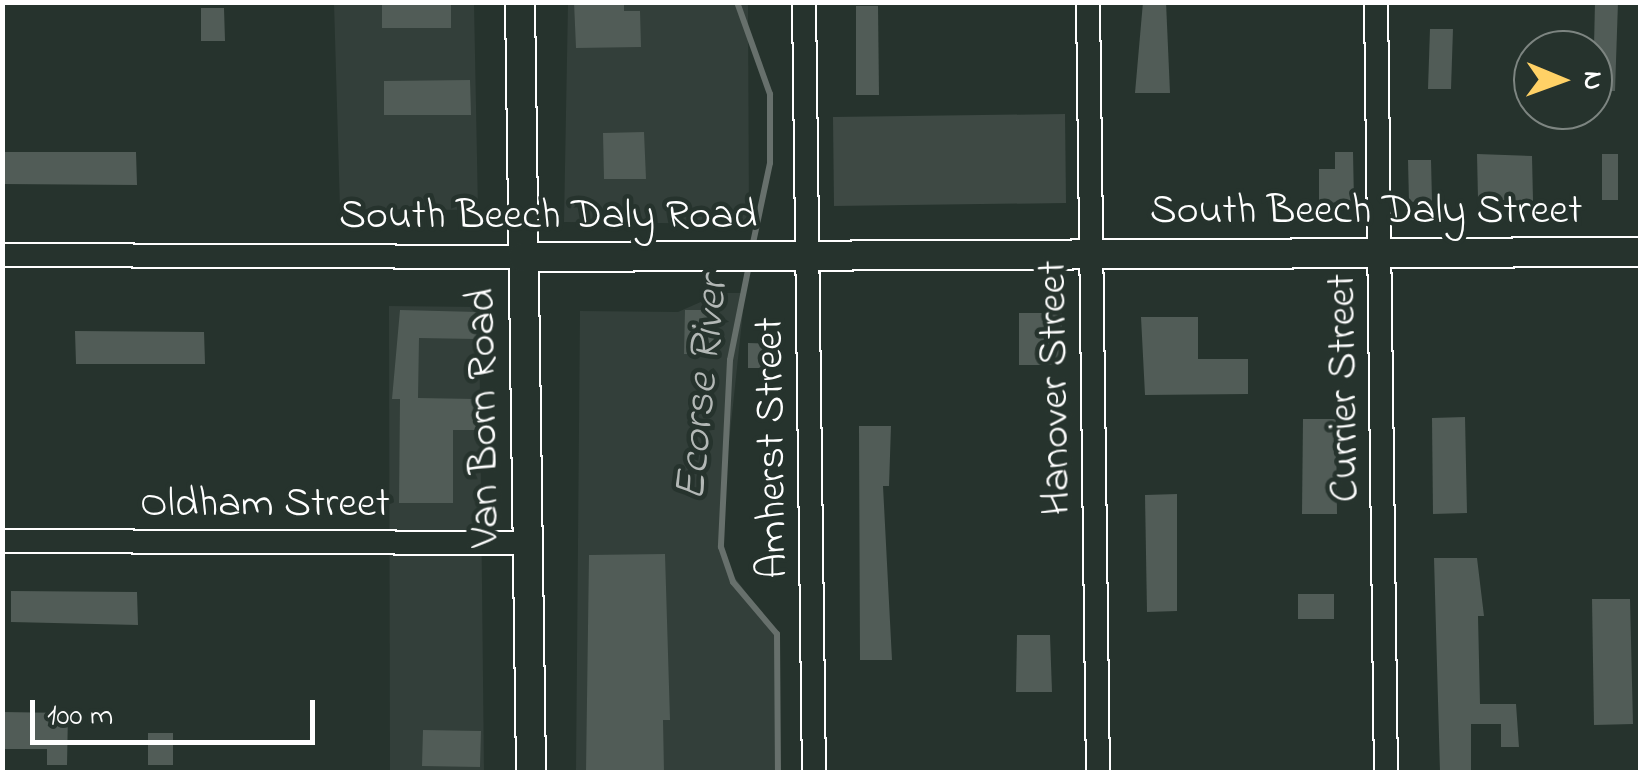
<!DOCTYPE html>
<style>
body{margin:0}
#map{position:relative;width:1643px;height:775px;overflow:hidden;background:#26332d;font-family:"Indie Flower",sans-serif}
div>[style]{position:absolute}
.built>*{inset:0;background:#333f3a}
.green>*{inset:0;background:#3e4944}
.stream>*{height:6px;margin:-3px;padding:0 3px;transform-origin:3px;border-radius:3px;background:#67706c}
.building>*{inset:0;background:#515c57}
.roads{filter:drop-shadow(2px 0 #fff) drop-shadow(-2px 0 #fff) drop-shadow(0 2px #fff) drop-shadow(0 -2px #fff)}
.minor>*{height:22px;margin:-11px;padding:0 11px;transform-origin:11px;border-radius:11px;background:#26332d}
.major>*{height:28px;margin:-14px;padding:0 14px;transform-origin:14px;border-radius:14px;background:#26332d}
span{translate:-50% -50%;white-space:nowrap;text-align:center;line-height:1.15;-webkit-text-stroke:9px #26332d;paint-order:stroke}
.street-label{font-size:42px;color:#fff}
.water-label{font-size:45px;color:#b3b8b6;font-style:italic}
.frame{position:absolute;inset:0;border:5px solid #fff;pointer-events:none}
.north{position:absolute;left:1513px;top:30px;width:100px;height:100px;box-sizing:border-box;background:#26332d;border:2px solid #7d8581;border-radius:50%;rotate:91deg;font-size:28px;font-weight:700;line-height:40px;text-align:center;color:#fff}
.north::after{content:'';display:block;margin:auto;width:35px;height:45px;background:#ffd166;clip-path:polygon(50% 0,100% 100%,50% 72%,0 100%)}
.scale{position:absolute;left:30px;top:700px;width:285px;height:45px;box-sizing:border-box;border:5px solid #fff;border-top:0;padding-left:12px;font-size:30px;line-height:35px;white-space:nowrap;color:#fff;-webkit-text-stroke:8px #26332d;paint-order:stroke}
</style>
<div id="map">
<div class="built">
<i style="clip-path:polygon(334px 3px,474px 3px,478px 210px,340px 209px)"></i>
<i style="clip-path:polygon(568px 3px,748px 3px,749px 224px,564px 222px)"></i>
<i style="clip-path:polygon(721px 293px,745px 293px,725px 480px,724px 563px,777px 634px,778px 772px,576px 772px,580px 311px,678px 312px)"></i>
<i style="clip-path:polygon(389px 306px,479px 307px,484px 772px,390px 772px)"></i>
</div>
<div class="green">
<i style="clip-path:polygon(1065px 114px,1066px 203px,834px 206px,833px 117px)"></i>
</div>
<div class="stream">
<i style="left:737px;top:2px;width:98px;rotate:70.3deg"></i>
<i style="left:770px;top:94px;width:69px;rotate:90deg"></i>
<i style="left:770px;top:163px;width:87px;rotate:102deg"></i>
<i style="left:749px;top:265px;width:97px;rotate:101.3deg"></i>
<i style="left:730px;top:360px;width:187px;rotate:92.8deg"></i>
<i style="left:721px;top:547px;width:37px;rotate:71deg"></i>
<i style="left:733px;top:582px;width:68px;rotate:49.8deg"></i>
<i style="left:777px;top:634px;width:138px;rotate:89.6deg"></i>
</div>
<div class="building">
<i style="clip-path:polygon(382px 2px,451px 2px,451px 28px,382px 28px)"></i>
<i style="clip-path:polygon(574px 2px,614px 2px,624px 4px,624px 11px,640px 11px,641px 47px,576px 48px)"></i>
<i style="clip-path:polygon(1143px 2px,1166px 2px,1170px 93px,1135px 93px)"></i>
<i style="clip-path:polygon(1595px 2px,1618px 2px,1615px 91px,1593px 91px)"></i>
<i style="clip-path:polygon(856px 6px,878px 6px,879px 95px,856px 95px)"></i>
<i style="clip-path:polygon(201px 8px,224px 8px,225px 41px,201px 41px)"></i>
<i style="clip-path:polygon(1430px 29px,1453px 29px,1451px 89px,1428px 89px)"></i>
<i style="clip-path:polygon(470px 80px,471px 115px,384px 115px,384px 81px)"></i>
<i style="clip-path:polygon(644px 132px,646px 179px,604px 179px,603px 133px)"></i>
<i style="clip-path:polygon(2px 152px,136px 152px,137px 185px,2px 184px)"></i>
<i style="clip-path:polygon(1335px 152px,1353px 152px,1354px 202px,1319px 203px,1319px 169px,1335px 169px)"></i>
<i style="clip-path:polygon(1477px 154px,1532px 156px,1533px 201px,1478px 199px)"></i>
<i style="clip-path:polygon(1602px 154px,1618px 154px,1618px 200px,1602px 200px)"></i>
<i style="clip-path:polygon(1408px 160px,1431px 160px,1432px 201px,1409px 202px)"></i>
<i style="clip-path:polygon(400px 310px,478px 312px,476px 339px,419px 338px,418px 398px,475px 399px,476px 430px,453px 430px,453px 503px,399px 503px,400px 399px,392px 399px)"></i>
<i style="clip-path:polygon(685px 310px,716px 310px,715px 354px,684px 354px)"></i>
<i style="clip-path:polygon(1019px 313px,1062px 313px,1062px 365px,1019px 365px)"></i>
<i style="clip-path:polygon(1141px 317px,1198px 317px,1198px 359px,1248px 359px,1248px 394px,1145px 395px)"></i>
<i style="clip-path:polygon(75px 331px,204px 332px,205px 364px,76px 364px)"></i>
<i style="clip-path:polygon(748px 343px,780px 344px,779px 368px,748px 368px)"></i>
<i style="clip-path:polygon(1465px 417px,1467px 513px,1433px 514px,1432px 418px)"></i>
<i style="clip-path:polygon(1303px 419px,1336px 419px,1337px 514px,1302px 514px)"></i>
<i style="clip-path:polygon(859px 426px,891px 426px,889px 486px,883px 486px,892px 660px,860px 660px)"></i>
<i style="clip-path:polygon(1177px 494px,1177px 611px,1147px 612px,1145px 495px)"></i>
<i style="clip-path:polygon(665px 554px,670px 720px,663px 720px,664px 772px,586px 772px,589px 555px)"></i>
<i style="clip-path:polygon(1434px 558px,1477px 558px,1484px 616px,1478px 616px,1480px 704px,1516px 704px,1519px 747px,1501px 747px,1501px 724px,1471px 724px,1471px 772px,1440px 772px)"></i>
<i style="clip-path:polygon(11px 591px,137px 592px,138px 625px,11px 622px)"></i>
<i style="clip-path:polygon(1298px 594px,1334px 594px,1334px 619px,1298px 619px)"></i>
<i style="clip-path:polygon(1592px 599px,1630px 599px,1633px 724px,1594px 725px)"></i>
<i style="clip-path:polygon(1017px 635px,1050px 635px,1052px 692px,1016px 692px)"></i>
<i style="clip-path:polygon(2px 712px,68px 713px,67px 765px,47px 765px,47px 749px,2px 749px)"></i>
<i style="clip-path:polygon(423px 730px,481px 731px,480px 767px,422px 766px)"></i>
<i style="clip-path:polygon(148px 733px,173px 733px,173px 765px,148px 765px)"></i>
</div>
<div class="roads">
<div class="minor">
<i style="left:804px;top:2px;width:770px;rotate:89.26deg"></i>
<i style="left:1088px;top:2px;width:770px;rotate:89.26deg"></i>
<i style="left:1376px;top:2px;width:770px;rotate:89.26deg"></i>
<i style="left:2px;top:255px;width:521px;rotate:0.22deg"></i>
<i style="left:2px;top:541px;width:525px;rotate:0.22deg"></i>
</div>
<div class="major">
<i style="left:520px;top:2px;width:770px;rotate:89.18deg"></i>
<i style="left:523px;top:257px;width:1117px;rotate:-0.26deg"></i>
</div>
</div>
<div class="street-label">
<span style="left:1366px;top:212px">South Beech Daly Street</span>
<span style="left:548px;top:217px">South Beech Daly Road</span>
<span style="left:1056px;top:388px;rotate:-91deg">Hanover Street</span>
<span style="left:1345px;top:388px;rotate:-91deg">Currier Street</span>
<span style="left:485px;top:418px;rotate:-91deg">Van Born Road</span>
<span style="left:773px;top:448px;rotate:-91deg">Amherst Street</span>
<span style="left:265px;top:505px">Oldham Street</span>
</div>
<div class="water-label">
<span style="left:704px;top:389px;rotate:-84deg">Ecorse River</span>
</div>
<div class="frame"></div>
<div class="north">N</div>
<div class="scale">100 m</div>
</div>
